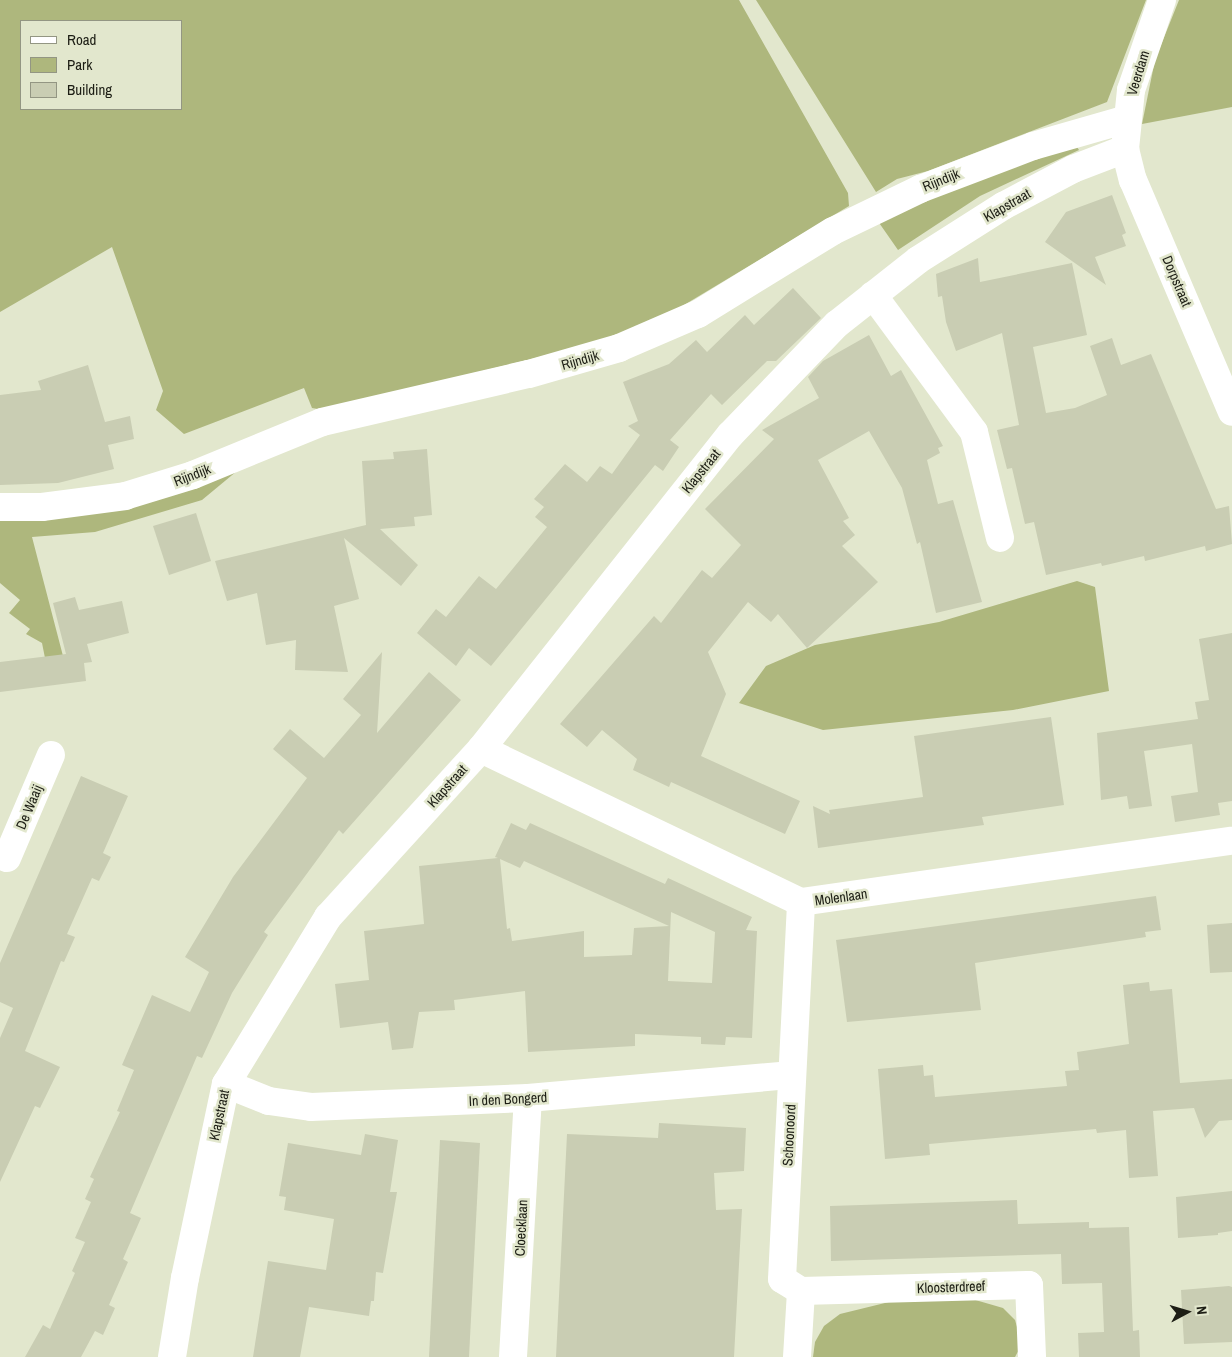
<!DOCTYPE html>
<style>
body{margin:0}
#map{position:relative;width:1232px;height:1357px;overflow:hidden;background:#e2e7cd;font-family:"Archivo Narrow",sans-serif}
div>[style]{position:absolute}
.green>*{inset:0;background:#aeb77d}
.building>*{inset:0;background:#c9cdb3}
.minor>*{height:28px;margin:-14px;padding:0 14px;transform-origin:14px;border-radius:14px;background:#fff}
span{translate:-50% -50%;white-space:nowrap;text-align:center;line-height:1.15;-webkit-text-stroke:5px #e2e7cd;paint-order:stroke}
.street-label{font-size:14px;color:#1c1d14}
.legend{position:absolute;left:20px;top:20px;width:162px;height:90px;box-sizing:border-box;background:#e2e7cd;border:1px solid #939683;margin:0;padding:6px 9px;list-style:none;font-size:15px;color:#1c1d14}
.legend li{display:flex;align-items:center;gap:10px;height:25px}
.legend b{width:25px;border:1px solid #939683}
.north{position:absolute;left:1162px;top:1287px;width:50px;height:50px;-webkit-text-stroke:4px #e2e7cd;paint-order:stroke;rotate:84deg;font-size:14px;font-weight:700;line-height:20px;text-align:center;color:#1c1d14}
.north::after{content:'';display:block;margin:auto;width:18px;height:22px;background:#1c1d14;clip-path:polygon(50% 0,100% 100%,50% 72%,0 100%)}
</style>
<div id="map">
<div class="green">
<i style="clip-path:polygon(evenodd,0 0,739px 0,848px 193px,849px 206px,664px 317px,596px 343px,324px 410px,312px 408px,304px 388px,184px 434px,156px 410px,163px 391px,112px 247px,0 312px,0 0,21px 21px,181px 21px,181px 109px,21px 109px,21px 21px)"></i>
<i style="clip-path:polygon(756px 0,1146px 0,1107px 102px,928px 171px,897px 179px,876px 192px)"></i>
<i style="clip-path:polygon(1179px 0,1232px 0,1232px 107px,1142px 124px,1155px 60px)"></i>
<i style="clip-path:polygon(1077px 147px,1079px 150px,980px 196px,898px 250px,875px 217px,968px 177px)"></i>
<i style="clip-path:polygon(237px 471px,202px 500px,95px 532px,32px 537px,63px 656px,45px 658px,42px 643px,26px 634px,30px 629px,9px 613px,20px 600px,0 583px,0 515px)"></i>
<i style="clip-path:polygon(1077px 581px,1095px 587px,1109px 691px,1013px 710px,823px 730px,739px 703px,766px 666px,815px 645px,939px 622px)"></i>
<i style="clip-path:polygon(972px 1299px,1003px 1308px,1015px 1320px,1022px 1344px,1015px 1357px,813px 1357px,815px 1342px,824px 1326px,840px 1314px,889px 1302px)"></i>
</div>
<div class="building">
<i style="clip-path:polygon(1112px 195px,1126px 233px,1122px 235px,1126px 246px,1095px 257px,1106px 285px,1045px 242px,1066px 212px)"></i>
<i style="clip-path:polygon(978px 258px,980px 282px,1072px 263px,1087px 335px,1033px 347px,1046px 413px,1075px 408px,1107px 395px,1090px 346px,1112px 338px,1121px 365px,1151px 354px,1216px 509px,1229px 506px,1232px 544px,1206px 551px,1205px 546px,1145px 561px,1144px 556px,1102px 566px,1101px 563px,1046px 575px,1034px 522px,1025px 524px,1012px 468px,1007px 469px,997px 430px,1019px 425px,1002px 333px,956px 351px,946px 322px,942px 296px,938px 297px,936px 274px)"></i>
<i style="clip-path:polygon(793px 288px,821px 318px,776px 361px,767px 361px,722px 405px,711px 394px,670px 440px,679px 447px,663px 471px,655px 465px,491px 666px,469px 648px,456px 666px,417px 633px,436px 609px,446px 617px,479px 576px,496px 589px,547px 527px,535px 517px,544px 507px,534px 499px,565px 464px,587px 482px,600px 466px,612px 474px,640px 435px,628px 426px,638px 421px,623px 382px,669px 364px,696px 340px,707px 352px,745px 315px,754px 325px)"></i>
<i style="clip-path:polygon(869px 335px,891px 376px,901px 370px,943px 446px,938px 448px,940px 453px,927px 460px,938px 504px,953px 500px,982px 602px,936px 613px,920px 542px,917px 544px,902px 488px,869px 431px,818px 460px,849px 518px,843px 521px,855px 535px,842px 546px,878px 582px,807px 648px,778px 614px,771px 622px,748px 602px,708px 652px,726px 694px,701px 756px,800px 801px,785px 834px,671px 782px,669px 787px,633px 770px,637px 759px,602px 730px,587px 747px,560px 724px,654px 616px,661px 623px,702px 570px,712px 578px,741px 545px,705px 509px,774px 439px,762px 430px,819px 398px,808px 377px,823px 361px)"></i>
<i style="clip-path:polygon(88px 365px,105px 422px,130px 416px,134px 439px,108px 445px,114px 469px,58px 483px,0 485px,0 395px,41px 390px,38px 381px)"></i>
<i style="clip-path:polygon(427px 449px,432px 515px,414px 517px,415px 526px,380px 529px,418px 565px,401px 586px,344px 538px,359px 599px,334px 606px,348px 672px,295px 670px,296px 640px,266px 645px,257px 593px,227px 601px,215px 561px,366px 525px,362px 461px,394px 459px,393px 452px)"></i>
<i style="clip-path:polygon(196px 513px,211px 561px,169px 575px,153px 526px)"></i>
<i style="clip-path:polygon(75px 597px,79px 610px,122px 601px,129px 633px,87px 644px,92px 662px,84px 663px,86px 681px,0 692px,0 662px,66px 654px,53px 603px)"></i>
<i style="clip-path:polygon(1232px 633px,1232px 801px,1218px 803px,1220px 815px,1175px 822px,1171px 796px,1198px 792px,1192px 744px,1144px 751px,1152px 806px,1129px 809px,1127px 796px,1101px 800px,1097px 733px,1198px 719px,1195px 702px,1209px 700px,1199px 639px)"></i>
<i style="clip-path:polygon(382px 652px,377px 733px,429px 672px,461px 700px,343px 834px,339px 830px,264px 932px,268px 935px,232px 993px,202px 1058px,197px 1056px,130px 1213px,141px 1218px,123px 1259px,128px 1262px,109px 1305px,115px 1308px,103px 1335px,95px 1331px,81px 1357px,25px 1357px,43px 1325px,50px 1329px,75px 1273px,72px 1271px,85px 1242px,75px 1238px,91px 1202px,85px 1199px,94px 1179px,90px 1177px,120px 1112px,117px 1111px,134px 1070px,122px 1065px,152px 995px,190px 1012px,209px 972px,185px 957px,233px 877px,307px 778px,273px 749px,290px 729px,324px 758px,361px 715px,343px 699px)"></i>
<i style="clip-path:polygon(1051px 717px,1064px 805px,982px 817px,984px 825px,818px 848px,813px 806px,830px 814px,829px 810px,923px 797px,914px 736px)"></i>
<i style="clip-path:polygon(81px 776px,128px 796px,103px 853px,111px 857px,99px 881px,92px 878px,67px 934px,75px 937px,64px 962px,61px 961px,25px 1051px,60px 1067px,40px 1108px,35px 1106px,0 1182px,0 1038px,13px 1008px,0 1002px,0 963px)"></i>
<i style="clip-path:polygon(evenodd,511px 823px,526px 830px,530px 823px,665px 884px,668px 878px,752px 917px,746px 930px,757px 931px,752px 1038px,726px 1037px,725px 1045px,701px 1044px,701px 1037px,635px 1034px,635px 1046px,528px 1052px,525px 991px,454px 1000px,455px 1010px,419px 1012px,413px 1048px,392px 1050px,388px 1022px,340px 1028px,335px 984px,369px 980px,364px 931px,424px 924px,419px 866px,498px 858px,495px 857px,511px 823px,500px 859px,520px 868px,524px 861px,669px 926px,634px 928px,632px 955px,584px 957px,584px 931px,512px 941px,510px 928px,507px 929px,500px 859px,511px 823px,671px 912px,715px 932px,712px 983px,668px 981px,671px 912px)"></i>
<i style="clip-path:polygon(1156px 896px,1161px 930px,1145px 932px,1146px 937px,975px 963px,981px 1010px,847px 1022px,836px 940px)"></i>
<i style="clip-path:polygon(1232px 923px,1232px 972px,1210px 973px,1207px 925px)"></i>
<i style="clip-path:polygon(1149px 982px,1150px 991px,1172px 989px,1180px 1083px,1232px 1079px,1232px 1120px,1219px 1121px,1205px 1138px,1194px 1108px,1153px 1111px,1158px 1176px,1129px 1178px,1126px 1130px,1097px 1133px,1096px 1129px,929px 1144px,930px 1155px,885px 1159px,878px 1069px,923px 1065px,924px 1076px,933px 1075px,935px 1097px,1067px 1086px,1065px 1071px,1079px 1070px,1077px 1052px,1129px 1044px,1123px 985px)"></i>
<i style="clip-path:polygon(659px 1123px,746px 1128px,744px 1171px,714px 1173px,716px 1210px,742px 1209px,734px 1357px,556px 1357px,567px 1134px,658px 1138px)"></i>
<i style="clip-path:polygon(365px 1134px,398px 1140px,390px 1192px,397px 1192px,383px 1273px,376px 1272px,374px 1301px,371px 1301px,369px 1316px,309px 1307px,300px 1357px,253px 1357px,268px 1261px,326px 1270px,334px 1219px,284px 1210px,286px 1197px,279px 1196px,288px 1143px,361px 1155px)"></i>
<i style="clip-path:polygon(440px 1140px,480px 1143px,469px 1357px,429px 1357px)"></i>
<i style="clip-path:polygon(1232px 1191px,1232px 1231px,1218px 1233px,1218px 1235px,1178px 1238px,1176px 1197px)"></i>
<i style="clip-path:polygon(1017px 1200px,1018px 1224px,1089px 1222px,1089px 1228px,1129px 1227px,1133px 1331px,1139px 1330px,1140px 1357px,1079px 1357px,1078px 1333px,1104px 1332px,1102px 1283px,1062px 1284px,1061px 1254px,831px 1261px,830px 1206px)"></i>
<i style="clip-path:polygon(1229px 1286px,1232px 1287px,1232px 1342px,1184px 1344px,1181px 1290px)"></i>
</div>
<div class="minor">
<i style="left:1162px;top:0;width:95px;rotate:109deg"></i>
<i style="left:1131px;top:90px;width:59px;rotate:95.8deg"></i>
<i style="left:1125px;top:149px;width:32px;rotate:76deg"></i>
<i style="left:1133px;top:180px;width:252px;rotate:66.9deg"></i>
<i style="left:873px;top:295px;width:170px;rotate:53.6deg"></i>
<i style="left:974px;top:432px;width:109px;rotate:76.2deg"></i>
<i style="left:0;top:507px;width:42px"></i>
<i style="left:42px;top:507px;width:84px;rotate:-7.5deg"></i>
<i style="left:125px;top:496px;width:71px;rotate:-17.2deg"></i>
<i style="left:193px;top:475px;width:139px;rotate:-22.3deg"></i>
<i style="left:322px;top:422px;width:212px;rotate:-13.1deg"></i>
<i style="left:529px;top:374px;width:94px;rotate:-16.1deg"></i>
<i style="left:619px;top:348px;width:86px;rotate:-23.3deg"></i>
<i style="left:698px;top:314px;width:158px;rotate:-31.6deg"></i>
<i style="left:833px;top:231px;width:97px;rotate:-25.8deg"></i>
<i style="left:920px;top:189px;width:121px;rotate:-20.8deg"></i>
<i style="left:1033px;top:146px;width:98px;rotate:-16deg"></i>
<i style="left:481px;top:749px;width:355px;rotate:25.6deg"></i>
<i style="left:801px;top:902px;width:435px;rotate:-8.1deg"></i>
<i style="left:7px;top:858px;width:112px;rotate:-66.9deg"></i>
<i style="left:226px;top:1084px;width:46px;rotate:21.6deg"></i>
<i style="left:269px;top:1101px;width:42px;rotate:8.1deg"></i>
<i style="left:311px;top:1107px;width:217px;rotate:-2.4deg"></i>
<i style="left:528px;top:1098px;width:265px;rotate:-5deg"></i>
<i style="left:801px;top:1291px;width:228px;rotate:-1.5deg"></i>
<i style="left:1029px;top:1285px;width:72px;rotate:87.6deg"></i>
<i style="left:172px;top:1357px;width:80px;rotate:-80.7deg"></i>
<i style="left:185px;top:1278px;width:198px;rotate:-78.1deg"></i>
<i style="left:226px;top:1084px;width:196px;rotate:-58.6deg"></i>
<i style="left:328px;top:917px;width:227px;rotate:-47.7deg"></i>
<i style="left:481px;top:749px;width:401px;rotate:-51.6deg"></i>
<i style="left:730px;top:435px;width:154px;rotate:-46.1deg"></i>
<i style="left:837px;top:324px;width:103px;rotate:-38.3deg"></i>
<i style="left:918px;top:260px;width:101px;rotate:-32.4deg"></i>
<i style="left:1003px;top:206px;width:79px;rotate:-27.9deg"></i>
<i style="left:1073px;top:169px;width:56px;rotate:-21deg"></i>
<i style="left:513px;top:1357px;width:259px;rotate:-86.7deg"></i>
<i style="left:797px;top:1357px;width:66px;rotate:-86.5deg"></i>
<i style="left:801px;top:1291px;width:22px;rotate:-148deg"></i>
<i style="left:782px;top:1279px;width:377px;rotate:-87.1deg"></i>
</div>
<div class="street-label">
<span style="left:1138px;top:73px;rotate:-73deg">Veerdam</span>
<span style="left:941px;top:180px;rotate:-22deg">Rijndijk</span>
<span style="left:1007px;top:205px;rotate:-30deg">Klapstraat</span>
<span style="left:1177px;top:281px;rotate:67deg">Dorpstraat</span>
<span style="left:580px;top:360px;rotate:-16deg">Rijndijk</span>
<span style="left:701px;top:471px;rotate:-51deg">Klapstraat</span>
<span style="left:192px;top:475px;rotate:-21deg">Rijndijk</span>
<span style="left:447px;top:786px;rotate:-48deg">Klapstraat</span>
<span style="left:29px;top:807px;rotate:-67deg">De Waaij</span>
<span style="left:841px;top:897px;rotate:-8deg">Molenlaan</span>
<span style="left:508px;top:1099px;rotate:-3deg">In den Bongerd</span>
<span style="left:219px;top:1115px;rotate:-78deg">Klapstraat</span>
<span style="left:789px;top:1135px;rotate:-87deg">Schoonoord</span>
<span style="left:521px;top:1228px;rotate:-87deg">Cloecklaan</span>
<span style="left:951px;top:1287px;rotate:-2deg">Kloosterdreef</span>
</div>
<ul class="legend">
<li><b style="height:6px;background:#fff"></b>Road</li>
<li><b style="height:14px;background:#aeb77d"></b>Park</li>
<li><b style="height:14px;background:#c9cdb3"></b>Building</li>
</ul>
<div class="north">N</div>
</div>
